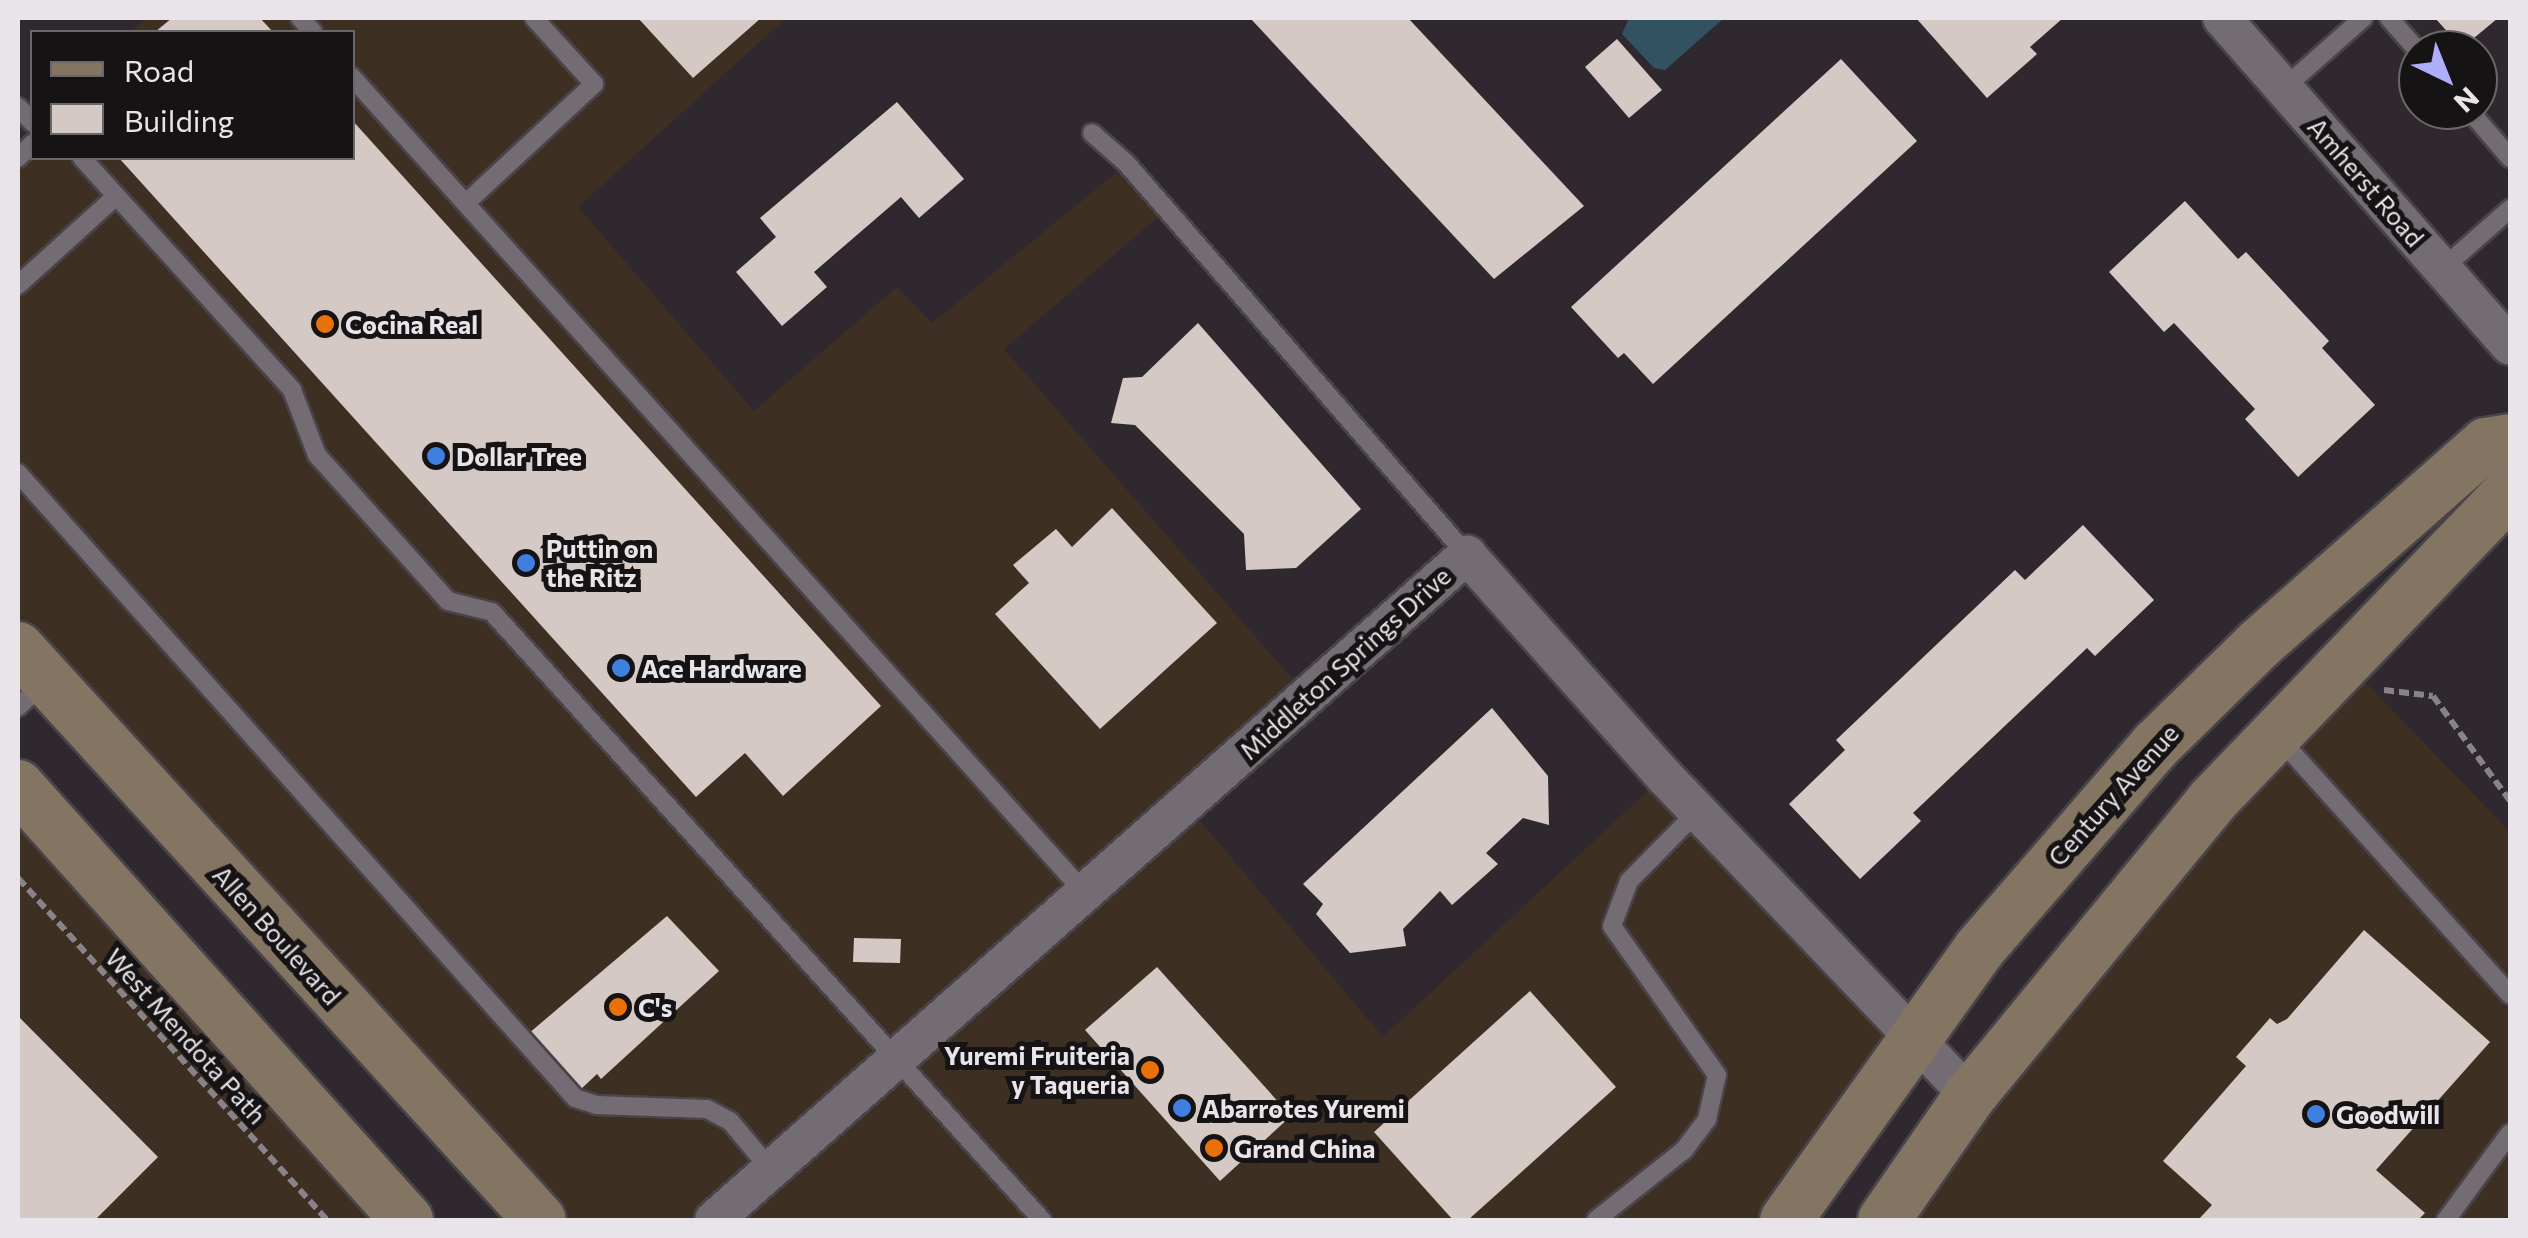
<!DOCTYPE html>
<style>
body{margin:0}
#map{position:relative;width:2528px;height:1238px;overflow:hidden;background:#2f292f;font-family:Commissioner,sans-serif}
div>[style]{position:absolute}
.commercial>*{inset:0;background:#3e2f23}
.water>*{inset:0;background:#335261}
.building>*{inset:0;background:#d5c9c5}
.path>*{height:6px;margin-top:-3px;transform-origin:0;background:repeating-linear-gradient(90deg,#888388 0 10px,transparent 0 15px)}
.roads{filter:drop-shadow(2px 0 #494449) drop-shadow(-2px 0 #494449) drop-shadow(0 2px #494449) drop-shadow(0 -2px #494449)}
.lane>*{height:18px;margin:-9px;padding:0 9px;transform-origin:9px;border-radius:9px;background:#736c73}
.street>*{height:38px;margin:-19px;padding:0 19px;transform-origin:19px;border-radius:19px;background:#736c73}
.secondary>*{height:52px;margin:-26px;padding:0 26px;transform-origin:26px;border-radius:26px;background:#847563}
.dots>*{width:28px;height:28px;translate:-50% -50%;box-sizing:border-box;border:5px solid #161315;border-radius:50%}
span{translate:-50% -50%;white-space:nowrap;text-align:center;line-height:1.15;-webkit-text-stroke:10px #161315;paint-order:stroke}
.street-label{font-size:25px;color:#e9e4e9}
.poi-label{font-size:25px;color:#e9e4e9;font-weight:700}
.left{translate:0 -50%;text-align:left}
.right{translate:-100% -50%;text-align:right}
.frame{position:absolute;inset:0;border:20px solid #e9e4e9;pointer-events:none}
.legend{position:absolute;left:30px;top:30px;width:325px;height:130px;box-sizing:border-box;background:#161315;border:2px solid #6a676a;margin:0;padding:12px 18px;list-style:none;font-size:30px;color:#e9e4e9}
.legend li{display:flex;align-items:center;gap:20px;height:50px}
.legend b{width:50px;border:2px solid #6a676a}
.north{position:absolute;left:2398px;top:30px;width:100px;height:100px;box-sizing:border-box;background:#161315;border:2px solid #6a676a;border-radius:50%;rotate:137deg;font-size:28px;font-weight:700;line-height:40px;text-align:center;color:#e9e4e9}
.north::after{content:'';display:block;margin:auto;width:35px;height:45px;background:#afaefa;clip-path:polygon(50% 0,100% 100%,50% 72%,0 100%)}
</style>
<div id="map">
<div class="commercial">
<i style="clip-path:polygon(147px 18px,786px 18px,578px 207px,754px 411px,897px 287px,932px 323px,1127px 164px,1166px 210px,1004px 349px,1308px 697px,1186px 804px,1383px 1037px,1664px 776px,1912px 1037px,1786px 1220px,540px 1220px,18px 648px,18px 158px,32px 144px,32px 158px,352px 158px,352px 32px,130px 32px)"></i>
<i style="clip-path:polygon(2342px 658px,2510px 832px,2510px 1220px,1884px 1220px)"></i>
<i style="clip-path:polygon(18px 786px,407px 1220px,18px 1220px)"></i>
</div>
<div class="water">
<i style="clip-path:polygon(1629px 18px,1724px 18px,1665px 70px,1654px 68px,1622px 34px)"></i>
</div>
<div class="building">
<i style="clip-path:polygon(172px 18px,260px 18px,273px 32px,155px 32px)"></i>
<i style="clip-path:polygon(638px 18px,761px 18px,693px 78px)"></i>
<i style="clip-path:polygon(1250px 18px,1408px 18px,1584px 206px,1494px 279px)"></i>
<i style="clip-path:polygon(1916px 18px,2063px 18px,2030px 47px,2037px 54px,1987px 98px)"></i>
<i style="clip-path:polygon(2435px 18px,2498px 18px,2462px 48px)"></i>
<i style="clip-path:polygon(1617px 39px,1662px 90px,1629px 118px,1585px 67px)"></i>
<i style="clip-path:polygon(1841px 59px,1917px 141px,1653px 384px,1624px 353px,1618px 358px,1571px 307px)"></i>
<i style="clip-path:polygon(897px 102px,964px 179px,919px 218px,901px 197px,814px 272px,827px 287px,782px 326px,736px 272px,776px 237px,760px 218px)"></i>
<i style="clip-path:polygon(352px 120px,881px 706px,783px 796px,745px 753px,696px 797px,119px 158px,352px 158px)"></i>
<i style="clip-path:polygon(2185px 201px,2238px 259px,2246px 252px,2329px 341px,2322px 348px,2375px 405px,2298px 477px,2245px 419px,2255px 409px,2174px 323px,2164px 332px,2109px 272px)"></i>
<i style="clip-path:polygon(1198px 323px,1361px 509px,1296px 568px,1246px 570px,1244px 534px,1135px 425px,1111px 423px,1123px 378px,1142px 377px)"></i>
<i style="clip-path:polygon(1112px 508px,1217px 623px,1100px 729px,995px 614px,1029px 583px,1013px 565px,1056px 529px,1072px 547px)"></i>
<i style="clip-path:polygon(2083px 525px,2154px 600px,2095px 656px,2087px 648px,1913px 813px,1921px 821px,1860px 879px,1789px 804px,1845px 750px,1836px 740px,2015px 570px,2025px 580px)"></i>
<i style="clip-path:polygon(1492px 708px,1548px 776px,1549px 825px,1523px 818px,1486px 853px,1498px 864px,1452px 905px,1440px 891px,1403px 929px,1406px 946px,1350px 953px,1316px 914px,1323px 904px,1303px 884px)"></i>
<i style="clip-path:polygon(667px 916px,719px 971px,601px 1079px,597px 1074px,580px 1090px,528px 1034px)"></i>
<i style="clip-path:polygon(2364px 930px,2490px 1042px,2376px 1170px,2425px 1213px,2418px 1220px,2198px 1220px,2212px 1205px,2163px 1161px,2246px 1066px,2236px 1057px,2270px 1018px,2277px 1024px,2287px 1019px)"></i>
<i style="clip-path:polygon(854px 938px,901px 939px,900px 963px,853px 962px)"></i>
<i style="clip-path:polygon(1157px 967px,1291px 1116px,1220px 1181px,1085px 1030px)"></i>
<i style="clip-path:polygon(1530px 991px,1616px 1087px,1468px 1220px,1453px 1220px,1374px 1132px)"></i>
<i style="clip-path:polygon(18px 1016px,158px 1157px,95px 1220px,18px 1220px)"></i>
</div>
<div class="path">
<i style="left:2384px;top:690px;width:49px;rotate:7deg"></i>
<i style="left:2433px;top:696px;width:130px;rotate:53.7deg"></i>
<i style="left:18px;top:878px;width:461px;rotate:47.9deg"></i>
</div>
<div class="roads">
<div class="lane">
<i style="left:300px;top:18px;width:19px;rotate:47deg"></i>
<i style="left:2389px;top:18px;width:44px;rotate:48.7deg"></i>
<i style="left:352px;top:77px;width:1097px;rotate:48.07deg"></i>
<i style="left:2284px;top:88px;width:106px;rotate:-41.5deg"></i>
<i style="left:18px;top:107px;width:21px;rotate:47deg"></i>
<i style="left:2469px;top:110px;width:63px;rotate:49.5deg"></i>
<i style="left:1092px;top:133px;width:47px;rotate:41.5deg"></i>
<i style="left:1127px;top:164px;width:518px;rotate:48.99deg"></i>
<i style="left:18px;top:158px;width:20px;rotate:-45deg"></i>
<i style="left:82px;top:158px;width:313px;rotate:47.8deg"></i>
<i style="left:292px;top:390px;width:70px;rotate:69deg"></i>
<i style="left:317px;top:455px;width:196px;rotate:48.1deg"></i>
<i style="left:448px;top:601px;width:45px;rotate:14deg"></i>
<i style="left:492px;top:612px;width:820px;rotate:47.87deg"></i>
<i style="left:466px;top:203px;width:175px;rotate:-42.9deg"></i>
<i style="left:594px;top:84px;width:89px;rotate:-132.3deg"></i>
<i style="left:2442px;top:269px;width:91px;rotate:-41.4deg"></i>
<i style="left:18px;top:285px;width:132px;rotate:-42.2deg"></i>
<i style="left:18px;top:473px;width:837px;rotate:48.29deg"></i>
<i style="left:575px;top:1098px;width:22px;rotate:18deg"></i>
<i style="left:596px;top:1105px;width:111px;rotate:2.1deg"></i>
<i style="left:707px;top:1109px;width:26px;rotate:28deg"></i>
<i style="left:730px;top:1121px;width:62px;rotate:50.2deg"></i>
<i style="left:18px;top:707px;width:34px;rotate:-43deg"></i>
<i style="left:2278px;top:737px;width:347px;rotate:48deg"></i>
<i style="left:1596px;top:1220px;width:112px;rotate:-38.5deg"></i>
<i style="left:1684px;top:1150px;width:39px;rotate:-53deg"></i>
<i style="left:1707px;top:1119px;width:45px;rotate:-77.2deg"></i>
<i style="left:1717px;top:1075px;width:182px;rotate:-125.2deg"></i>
<i style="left:1612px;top:926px;width:48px;rotate:-69.3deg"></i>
<i style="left:1629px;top:881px;width:98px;rotate:-45.4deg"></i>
<i style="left:2446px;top:1220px;width:108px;rotate:-53.7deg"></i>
</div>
<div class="street">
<i style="left:2222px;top:18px;width:436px;rotate:48.7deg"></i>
<i style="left:714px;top:1220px;width:1005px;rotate:-41.45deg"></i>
<i style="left:1467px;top:555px;width:296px;rotate:48.3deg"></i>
<i style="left:1664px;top:776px;width:443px;rotate:46.3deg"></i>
</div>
<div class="secondary">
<i style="left:18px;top:648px;width:774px;rotate:47.62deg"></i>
<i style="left:18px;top:786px;width:583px;rotate:48.13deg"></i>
<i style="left:1786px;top:1220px;width:334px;rotate:-54.5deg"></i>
<i style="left:1980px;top:948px;width:269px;rotate:-49.1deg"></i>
<i style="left:2156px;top:745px;width:143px;rotate:-44.4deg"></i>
<i style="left:2258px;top:645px;width:304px;rotate:-41.4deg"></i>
<i style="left:2486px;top:444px;width:24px;rotate:-9deg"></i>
<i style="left:1884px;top:1220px;width:151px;rotate:-55.3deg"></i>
<i style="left:1970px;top:1096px;width:382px;rotate:-50.6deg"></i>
<i style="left:2212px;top:801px;width:430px;rotate:-46.1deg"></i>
</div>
</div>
<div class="dots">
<i style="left:325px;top:324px;background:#e8710a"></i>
<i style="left:436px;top:456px;background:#3f7fe0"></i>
<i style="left:526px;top:563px;background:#3f7fe0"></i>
<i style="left:621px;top:668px;background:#3f7fe0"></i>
<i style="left:618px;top:1007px;background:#e8710a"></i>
<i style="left:1150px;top:1070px;background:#e8710a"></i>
<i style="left:1182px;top:1108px;background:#3f7fe0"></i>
<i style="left:2316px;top:1114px;background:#3f7fe0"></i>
<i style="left:1214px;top:1148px;background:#e8710a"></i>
</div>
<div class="street-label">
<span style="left:2366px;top:182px;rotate:49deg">Amherst Road</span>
<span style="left:1345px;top:663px;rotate:-42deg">Middleton Springs Drive</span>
<span style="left:2113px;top:795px;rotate:-48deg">Century Avenue</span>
<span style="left:277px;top:935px;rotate:48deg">Allen Boulevard</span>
<span style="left:186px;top:1036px;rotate:48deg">West Mendota Path</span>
</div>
<div class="poi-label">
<span class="left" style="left:345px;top:324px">Cocina Real</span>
<span class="left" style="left:456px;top:456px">Dollar Tree</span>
<span class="left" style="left:546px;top:563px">Puttin on<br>the Ritz</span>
<span class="left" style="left:641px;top:668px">Ace Hardware</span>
<span class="left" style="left:638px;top:1007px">C's</span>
<span class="right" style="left:1130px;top:1070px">Yuremi Fruiteria<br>y Taqueria</span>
<span class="left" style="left:1202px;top:1108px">Abarrotes Yuremi</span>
<span class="left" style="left:2336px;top:1114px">Goodwill</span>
<span class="left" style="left:1234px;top:1148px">Grand China</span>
</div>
<div class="frame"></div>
<ul class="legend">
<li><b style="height:12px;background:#847563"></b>Road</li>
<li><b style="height:28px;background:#d5c9c5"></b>Building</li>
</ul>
<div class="north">N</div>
</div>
